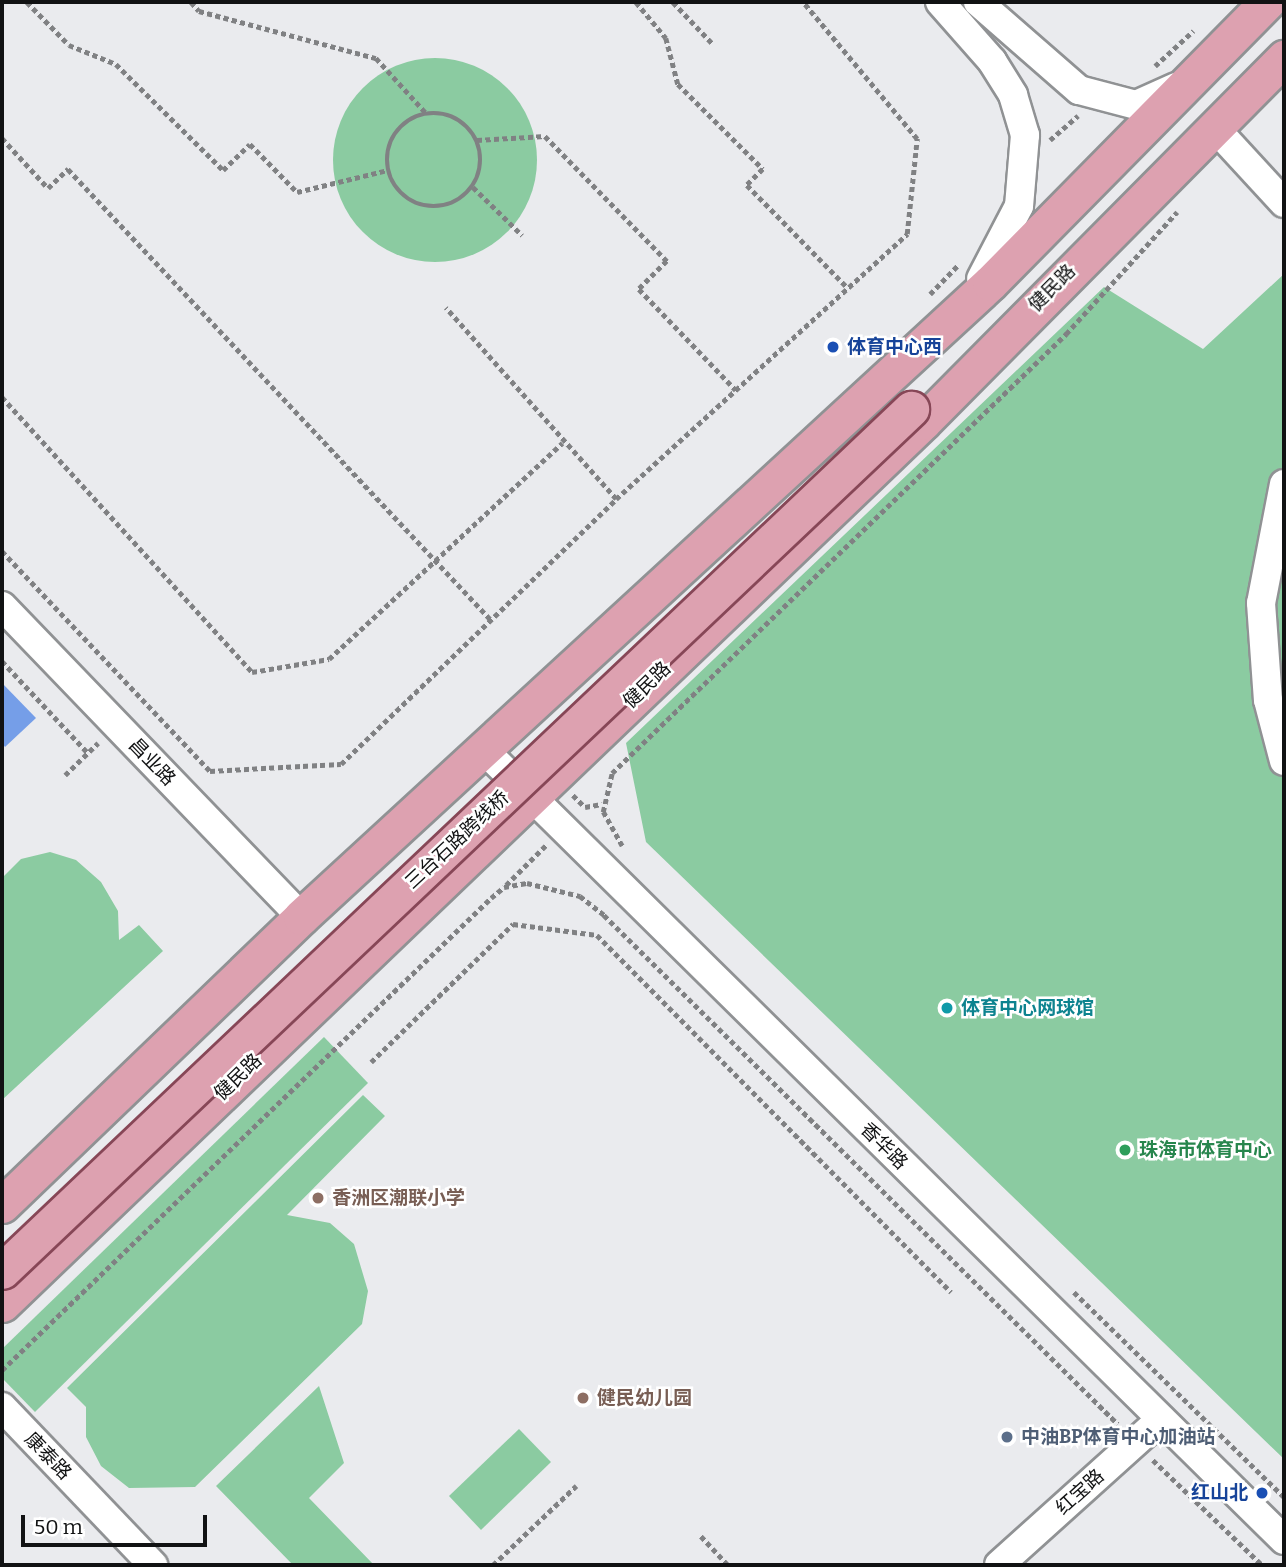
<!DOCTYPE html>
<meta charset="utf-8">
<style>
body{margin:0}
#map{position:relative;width:1286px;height:1567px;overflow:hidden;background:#eaebee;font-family:Bitter,"Noto Sans SC",serif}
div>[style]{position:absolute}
.green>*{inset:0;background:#8bcba1}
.round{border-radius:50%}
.water>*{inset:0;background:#759ee8}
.path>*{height:4.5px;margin-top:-2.25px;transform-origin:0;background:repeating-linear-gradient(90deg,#808183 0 5px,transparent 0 8.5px)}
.path>.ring{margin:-2.25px;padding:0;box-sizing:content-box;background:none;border:4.5px solid #808183;border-radius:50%}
.roads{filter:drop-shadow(2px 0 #909294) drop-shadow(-2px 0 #909294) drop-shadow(0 2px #909294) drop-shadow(0 -2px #909294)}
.minor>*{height:28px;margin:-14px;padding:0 14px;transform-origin:14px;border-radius:14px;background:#fff}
.major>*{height:35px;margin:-17.5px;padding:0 17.5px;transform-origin:17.5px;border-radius:17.5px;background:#dda1b0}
.bridges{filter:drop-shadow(2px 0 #874757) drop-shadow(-2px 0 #874757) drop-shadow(0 2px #874757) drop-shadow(0 -2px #874757)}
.major-bridge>*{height:35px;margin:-17.5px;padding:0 17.5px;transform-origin:17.5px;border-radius:17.5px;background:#dda1b0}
.dots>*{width:19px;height:19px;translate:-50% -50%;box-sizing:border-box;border:4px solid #fff;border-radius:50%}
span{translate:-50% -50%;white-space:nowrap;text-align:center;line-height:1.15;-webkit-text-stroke:5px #fff;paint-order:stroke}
.street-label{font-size:19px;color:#111213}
.transit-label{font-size:19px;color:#164399;font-weight:700}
.left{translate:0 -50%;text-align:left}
.right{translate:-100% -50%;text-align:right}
.culture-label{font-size:19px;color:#0d838f;font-weight:700}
.leisure-label{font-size:19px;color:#27864d;font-weight:700}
.education-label{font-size:19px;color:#785e54;font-weight:700}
.service-label{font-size:19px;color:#4e5e75;font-weight:700}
.frame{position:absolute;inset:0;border:4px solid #111213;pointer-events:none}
.scale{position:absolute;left:21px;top:1515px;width:186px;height:32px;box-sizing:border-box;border:4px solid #111213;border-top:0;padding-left:9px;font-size:21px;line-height:24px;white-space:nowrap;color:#111213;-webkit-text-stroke:5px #fff;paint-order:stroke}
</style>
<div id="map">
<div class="green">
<i class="round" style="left:333px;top:58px;width:204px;height:204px"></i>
<i style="clip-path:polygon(1284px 274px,1284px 1459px,646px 842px,626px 743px,1104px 287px,1203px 349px)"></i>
<i style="clip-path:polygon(50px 852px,76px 860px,101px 882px,118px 911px,119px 940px,139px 925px,163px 951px,2px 1100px,2px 878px,21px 859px)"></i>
<i style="clip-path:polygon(324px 1037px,368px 1083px,35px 1412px,2px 1378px,2px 1349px)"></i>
<i style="clip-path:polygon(363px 1095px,385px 1116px,287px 1215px,330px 1223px,354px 1244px,368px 1291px,362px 1324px,195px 1487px,129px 1488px,101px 1466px,86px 1437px,86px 1407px,67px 1388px)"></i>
<i style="clip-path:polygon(319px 1386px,344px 1463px,309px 1498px,374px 1565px,293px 1565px,216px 1486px)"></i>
<i style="clip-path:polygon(519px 1429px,551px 1462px,481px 1530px,449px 1496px)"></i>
</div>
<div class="water">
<i style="clip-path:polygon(2px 683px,36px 718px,5px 747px,2px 743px)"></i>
</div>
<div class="path">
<i style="left:27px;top:2px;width:60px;rotate:45.7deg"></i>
<i style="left:69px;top:45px;width:51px;rotate:22deg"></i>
<i style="left:116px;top:64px;width:151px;rotate:44.7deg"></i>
<i style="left:223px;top:170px;width:37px;rotate:-44deg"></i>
<i style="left:250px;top:144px;width:67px;rotate:45.6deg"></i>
<i style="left:297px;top:192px;width:94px;rotate:-13.6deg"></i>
<i style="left:191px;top:2px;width:12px;rotate:48deg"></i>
<i style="left:199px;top:11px;width:183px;rotate:14.9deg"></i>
<i style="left:376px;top:58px;width:74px;rotate:47.7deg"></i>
<i style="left:636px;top:2px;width:47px;rotate:50.2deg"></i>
<i style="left:666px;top:38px;width:48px;rotate:75.4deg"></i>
<i style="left:678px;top:84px;width:120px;rotate:45deg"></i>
<i style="left:763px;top:169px;width:23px;rotate:135deg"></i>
<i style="left:747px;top:185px;width:144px;rotate:45.6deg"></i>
<i style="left:673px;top:2px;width:58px;rotate:46.4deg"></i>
<i style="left:1155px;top:66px;width:52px;rotate:-42.6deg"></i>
<i class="ring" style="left:387px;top:113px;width:89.5px;height:89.5px"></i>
<i style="left:2px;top:138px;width:68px;rotate:47.4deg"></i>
<i style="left:48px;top:188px;width:28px;rotate:-44deg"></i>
<i style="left:68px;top:169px;width:618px;rotate:46.83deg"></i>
<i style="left:477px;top:140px;width:68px;rotate:-3.4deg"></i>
<i style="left:545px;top:136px;width:175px;rotate:45.7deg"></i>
<i style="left:667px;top:261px;width:40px;rotate:135deg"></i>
<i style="left:639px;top:289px;width:140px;rotate:46.2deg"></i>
<i style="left:1050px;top:140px;width:37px;rotate:-41deg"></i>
<i style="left:473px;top:187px;width:69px;rotate:44.4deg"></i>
<i style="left:930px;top:294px;width:40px;rotate:-46deg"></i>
<i style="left:2px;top:397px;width:372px;rotate:47.7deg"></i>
<i style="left:252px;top:672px;width:78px;rotate:-9.6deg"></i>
<i style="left:329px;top:659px;width:318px;rotate:-42.8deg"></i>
<i style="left:616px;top:499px;width:394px;rotate:-42.3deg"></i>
<i style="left:907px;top:234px;width:96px;rotate:-84deg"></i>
<i style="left:917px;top:139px;width:178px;rotate:-129.8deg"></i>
<i style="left:2px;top:551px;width:303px;rotate:46.6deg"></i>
<i style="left:210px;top:771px;width:131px;rotate:-3.1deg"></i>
<i style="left:341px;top:764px;width:382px;rotate:-43.9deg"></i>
<i style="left:616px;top:499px;width:256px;rotate:-131.7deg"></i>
<i style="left:2px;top:661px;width:126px;rotate:46.9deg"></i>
<i style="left:65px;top:775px;width:46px;rotate:-44.1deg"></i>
<i style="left:573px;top:795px;width:17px;rotate:45deg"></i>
<i style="left:585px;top:807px;width:17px;rotate:-10deg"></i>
<i style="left:622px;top:846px;width:39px;rotate:-119deg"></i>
<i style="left:603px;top:812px;width:40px;rotate:-77deg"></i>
<i style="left:612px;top:773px;width:632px;rotate:-44.04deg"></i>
<i style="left:1066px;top:334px;width:165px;rotate:-47.7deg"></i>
<i style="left:506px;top:885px;width:58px;rotate:-45deg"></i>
<i style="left:371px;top:1062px;width:198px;rotate:-44.2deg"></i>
<i style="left:513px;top:924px;width:85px;rotate:7.5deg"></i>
<i style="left:597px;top:935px;width:503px;rotate:45.24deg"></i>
<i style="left:1074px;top:1292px;width:293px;rotate:44.3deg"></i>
<i style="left:2px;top:1370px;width:680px;rotate:-43.99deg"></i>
<i style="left:491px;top:898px;width:17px;rotate:-40deg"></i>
<i style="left:504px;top:887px;width:23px;rotate:-10deg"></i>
<i style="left:527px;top:883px;width:55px;rotate:13.8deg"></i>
<i style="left:580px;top:896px;width:31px;rotate:38deg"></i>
<i style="left:604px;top:915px;width:723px;rotate:44.72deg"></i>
<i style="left:1153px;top:1460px;width:151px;rotate:43.9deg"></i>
<i style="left:701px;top:1536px;width:40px;rotate:47deg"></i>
<i style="left:493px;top:1565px;width:115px;rotate:-43.6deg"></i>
</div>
<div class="roads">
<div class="minor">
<i style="left:940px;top:2px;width:79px;rotate:48.6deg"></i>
<i style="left:992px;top:61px;width:40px;rotate:58deg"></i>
<i style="left:1013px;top:95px;width:42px;rotate:73.3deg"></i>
<i style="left:1025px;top:135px;width:71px;rotate:94.8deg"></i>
<i style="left:1019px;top:206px;width:82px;rotate:117.5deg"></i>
<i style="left:978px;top:2px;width:134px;rotate:41.1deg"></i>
<i style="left:1079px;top:90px;width:59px;rotate:14.7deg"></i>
<i style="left:1136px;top:105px;width:44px;rotate:-24.2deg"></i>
<i style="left:1214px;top:127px;width:103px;rotate:47.4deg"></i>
<i style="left:1284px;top:484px;width:121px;rotate:100.9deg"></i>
<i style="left:1261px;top:603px;width:97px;rotate:85.9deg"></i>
<i style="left:1268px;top:700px;width:63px;rotate:75.3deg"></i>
<i style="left:2px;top:606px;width:431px;rotate:46.1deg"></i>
<i style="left:485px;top:751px;width:1123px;rotate:44.64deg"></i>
<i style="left:2px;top:1407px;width:219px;rotate:46.3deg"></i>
<i style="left:999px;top:1565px;width:218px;rotate:-42deg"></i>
</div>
<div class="major">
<i style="left:2px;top:1205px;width:415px;rotate:-43.9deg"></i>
<i style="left:301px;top:917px;width:936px;rotate:-42.62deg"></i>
<i style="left:990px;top:283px;width:395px;rotate:-45.4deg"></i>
<i style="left:2px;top:1304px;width:1275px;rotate:-43.76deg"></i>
<i style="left:923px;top:422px;width:513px;rotate:-45.24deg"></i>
</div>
</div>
<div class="bridges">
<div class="major-bridge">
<i style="left:2px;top:1271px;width:1253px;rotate:-43.48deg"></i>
</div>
</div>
<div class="dots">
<i style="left:833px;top:347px;background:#1a4fb4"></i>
<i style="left:947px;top:1008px;background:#0f9aa8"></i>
<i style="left:1125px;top:1150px;background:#2e9e5b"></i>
<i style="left:318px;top:1198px;background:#8d6e63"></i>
<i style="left:583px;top:1398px;background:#8d6e63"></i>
<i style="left:1007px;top:1437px;background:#5c6f8a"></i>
<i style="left:1262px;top:1493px;background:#1a4fb4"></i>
</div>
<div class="street-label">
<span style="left:1052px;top:288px;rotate:-45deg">健民路</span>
<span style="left:647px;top:685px;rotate:-44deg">健民路</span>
<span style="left:152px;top:762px;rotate:46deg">昌业路</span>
<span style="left:457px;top:840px;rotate:-43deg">三台石路跨线桥</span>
<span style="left:238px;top:1077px;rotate:-44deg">健民路</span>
<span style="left:884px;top:1146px;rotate:45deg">香华路</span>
<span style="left:48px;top:1456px;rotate:46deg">康泰路</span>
<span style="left:1080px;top:1492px;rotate:-42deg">红宝路</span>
</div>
<div class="transit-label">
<span class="left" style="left:847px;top:347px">体育中心西</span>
<span class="right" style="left:1248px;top:1493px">红山北</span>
</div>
<div class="culture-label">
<span class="left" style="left:961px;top:1008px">体育中心网球馆</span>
</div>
<div class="leisure-label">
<span class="left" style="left:1139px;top:1150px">珠海市体育中心</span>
</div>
<div class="education-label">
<span class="left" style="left:332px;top:1198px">香洲区潮联小学</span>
<span class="left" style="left:597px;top:1398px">健民幼儿园</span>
</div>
<div class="service-label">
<span class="left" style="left:1021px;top:1437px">中油BP体育中心加油站</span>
</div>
<div class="frame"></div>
<div class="scale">50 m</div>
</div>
